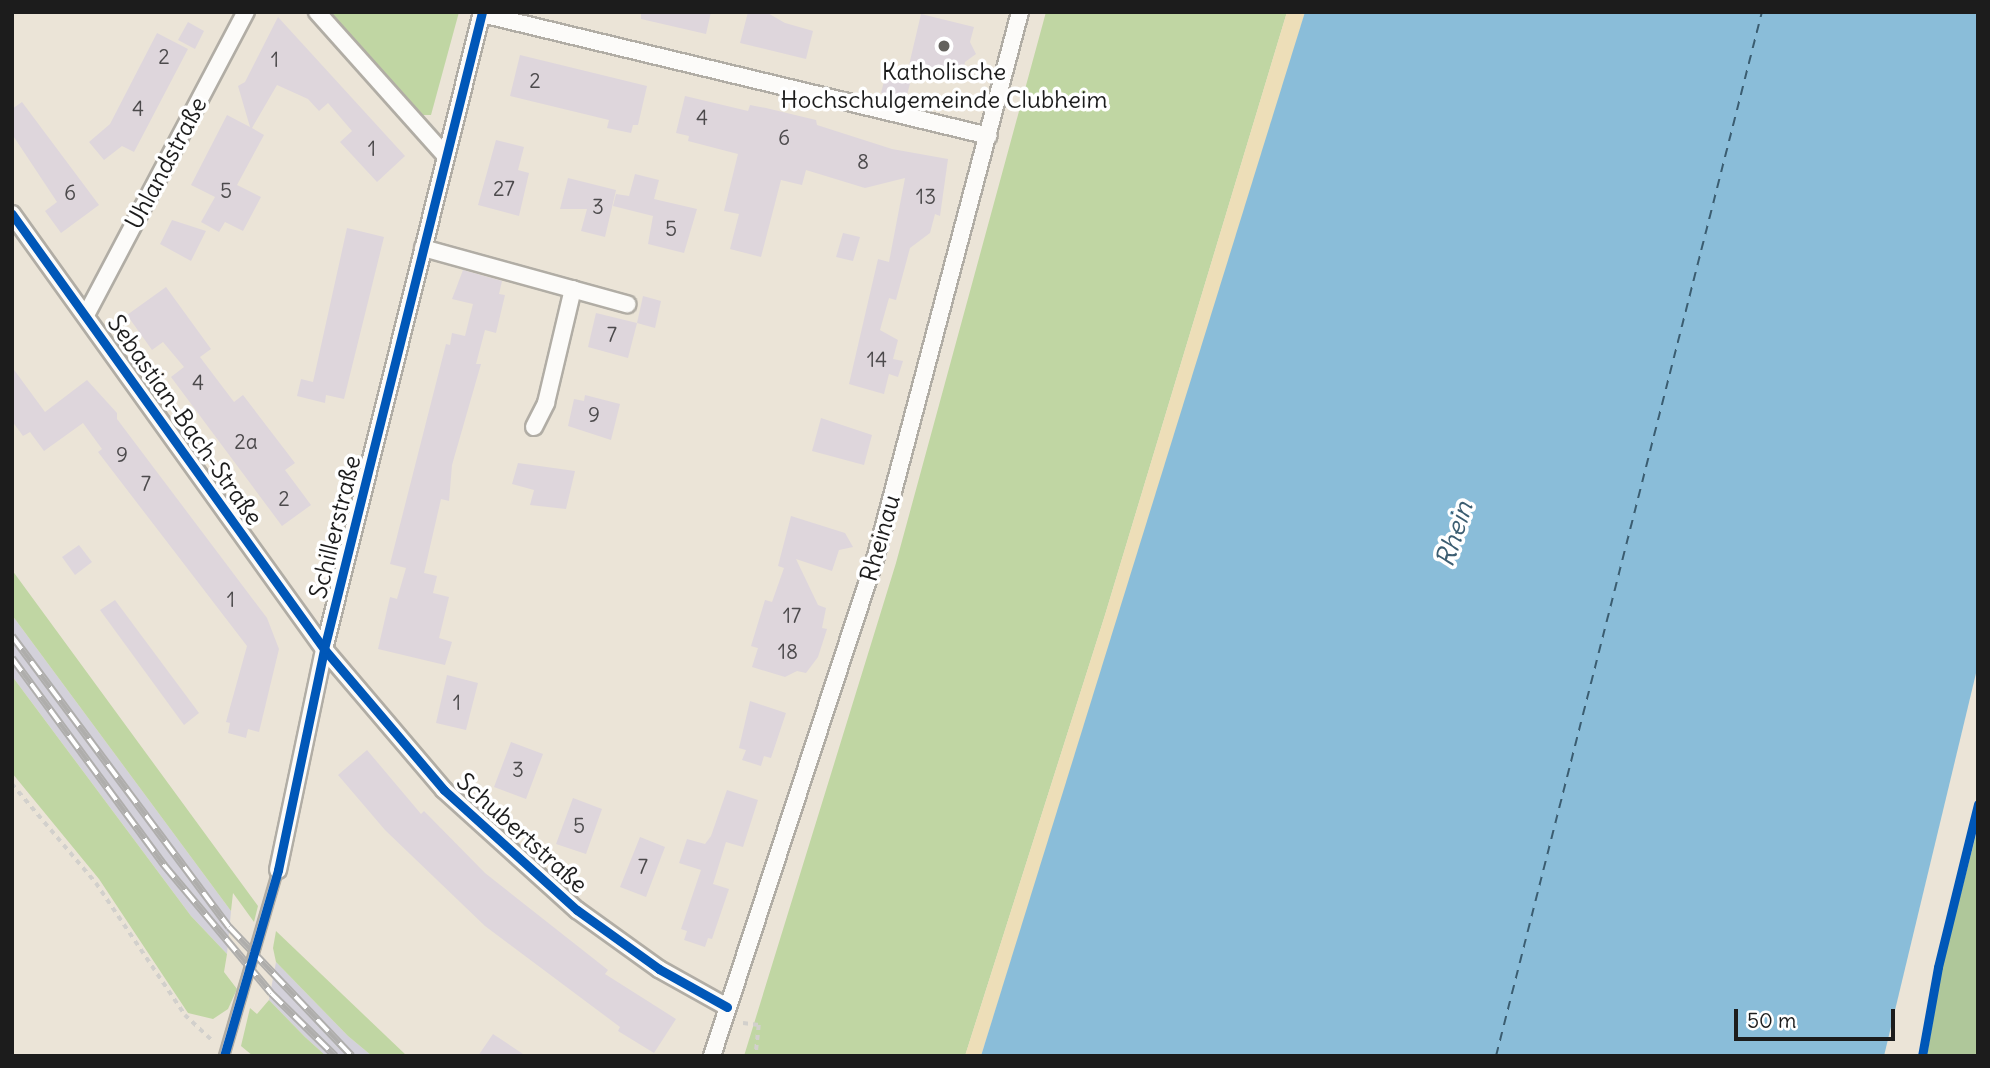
<!DOCTYPE html>
<meta charset="utf-8">
<style>
body{margin:0}
#map{position:relative;width:1990px;height:1068px;overflow:hidden;background:#ebe4d7;font-family:Delius,sans-serif}
div>[style]{position:absolute}
.industrial>*{inset:0;background:#d3d1da}
.green>*{inset:0;background:#c0d6a3}
.forest>*{inset:0;background:#afc79a}
.sand>*{inset:0;background:#eddeb8}
.water>*{inset:0;background:#8abdd9}
.ferry>*{height:2px;margin-top:-1px;transform-origin:0;background:repeating-linear-gradient(90deg,#3b5d71 0 9px,transparent 0 16px)}
.building>*{inset:0;background:#ded6dc}
.path>*{height:3.5px;margin-top:-1.75px;transform-origin:0;background:repeating-linear-gradient(90deg,#d2d0cc 0 5px,transparent 0 10px)}
.roads{filter:drop-shadow(2px 0 #b1ada5) drop-shadow(-2px 0 #b1ada5) drop-shadow(0 2px #b1ada5) drop-shadow(0 -2px #b1ada5)}
.service>*{height:8px;margin:-4px;padding:0 4px;transform-origin:4px;border-radius:4px;background:#fcfbf9}
.minor>*{height:16px;margin:-8px;padding:0 8px;transform-origin:8px;border-radius:8px;background:#fcfbf9}
.rail>*{height:8px;margin-top:-4px;transform-origin:0;background:repeating-linear-gradient(90deg,#fff 0 16px,#afaeac 0 32px);box-sizing:border-box;border-block:2px solid #afaeac}
.cycleway>*{height:9px;margin:-4.5px;padding:0 4.5px;transform-origin:4.5px;border-radius:4.5px;background:#0057b8}
.dots>*{width:19px;height:19px;translate:-50% -50%;box-sizing:border-box;border:4px solid #fff;border-radius:50%}
span{translate:-50% -50%;white-space:nowrap;text-align:center;line-height:1.15;-webkit-text-stroke:7px #fff;paint-order:stroke}
.number-label{font-size:21px;color:#4c4a4c}
.number-label span{-webkit-text-stroke-width:0}
.poi-label{font-size:24px;color:#1c1c1c}
.street-label{font-size:24px;color:#1c1c1c}
.water-label{font-size:26px;color:#3b5d71;font-style:italic}
.frame{position:absolute;inset:0;border:14px solid #1c1c1c;pointer-events:none}
.scale{position:absolute;left:1734px;top:1009px;width:161px;height:32px;box-sizing:border-box;border:4px solid #1c1c1c;border-top:0;padding-left:9px;font-size:21px;line-height:24px;white-space:nowrap;color:#1c1c1c;-webkit-text-stroke:5px #fff;paint-order:stroke}
</style>
<div id="map">
<div class="industrial">
<i style="clip-path:polygon(12px 615px,231px 911px,227px 954px,191px 916px,12px 676px)"></i>
<i style="clip-path:polygon(276px 962px,348px 1036px,372px 1056px,326px 1056px,305px 1037px,269px 1000px)"></i>
</div>
<div class="green">
<i style="clip-path:polygon(328px 12px,459px 12px,431px 115px,422px 115px)"></i>
<i style="clip-path:polygon(1046px 12px,1287px 12px,1105px 615px,965px 1056px,744px 1056px,896px 563px)"></i>
<i style="clip-path:polygon(12px 570px,258px 906px,254px 922px,233px 893px,231px 911px,12px 615px)"></i>
<i style="clip-path:polygon(12px 676px,191px 916px,227px 954px,224px 972px,237px 989px,228px 1009px,213px 1019px,188px 1013px,99px 879px,12px 773px)"></i>
<i style="clip-path:polygon(276px 931px,407px 1056px,372px 1056px,348px 1036px,276px 962px,273px 948px)"></i>
<i style="clip-path:polygon(269px 1000px,305px 1037px,326px 1056px,253px 1056px,241px 1046px,250px 1008px,257px 1014px)"></i>
</div>
<div class="forest">
<i style="clip-path:polygon(1978px 827px,1978px 1056px,1927px 1056px,1942px 966px)"></i>
</div>
<div class="sand">
<i style="clip-path:polygon(1287px 12px,1305px 12px,1243px 225px,981px 1056px,965px 1056px,1105px 615px)"></i>
</div>
<div class="water">
<i style="clip-path:polygon(1305px 12px,1978px 12px,1978px 665px,1884px 1056px,981px 1056px)"></i>
</div>
<div class="ferry">
<i style="left:1496px;top:1056px;width:1077px;rotate:-75.71deg"></i>
</div>
<div class="building">
<i style="clip-path:polygon(641px 12px,711px 12px,706px 34px,641px 19px)"></i>
<i style="clip-path:polygon(748px 12px,766px 12px,785px 23px,813px 31px,806px 59px,740px 43px)"></i>
<i style="clip-path:polygon(921px 14px,974px 27px,970px 42px,976px 54px,965px 62px,962px 77px,909px 65px)"></i>
<i style="clip-path:polygon(278px 17px,405px 156px,377px 182px,340px 142px,352px 131px,328px 103px,319px 111px,308px 99px,277px 85px,252px 128px,264px 135px,237px 185px,261px 197px,243px 231px,225px 222px,219px 232px,201px 222px,215px 197px,191px 185px,227px 115px,250px 127px,238px 86px,245px 82px)"></i>
<i style="clip-path:polygon(188px 22px,204px 31px,195px 49px,178px 40px)"></i>
<i style="clip-path:polygon(157px 33px,188px 49px,134px 152px,122px 146px,104px 160px,89px 142px,110px 124px)"></i>
<i style="clip-path:polygon(520px 55px,647px 86px,638px 125px,633px 125px,631px 133px,607px 128px,609px 120px,510px 96px)"></i>
<i style="clip-path:polygon(888px 66px,913px 72px,906px 99px,881px 93px)"></i>
<i style="clip-path:polygon(685px 96px,748px 111px,750px 105px,766px 108px,816px 120px,817px 125px,892px 149px,948px 159px,940px 216px,935px 214px,930px 233px,910px 248px,896px 300px,889px 298px,880px 330px,898px 340px,893px 359px,903px 361px,898px 377px,889px 374px,884px 394px,849px 384px,878px 259px,889px 262px,905px 178px,865px 188px,806px 170px,802px 185px,781px 180px,761px 257px,730px 249px,739px 214px,724px 211px,738px 154px,688px 141px,689px 136px,676px 133px)"></i>
<i style="clip-path:polygon(22px 102px,99px 205px,61px 233px,45px 211px,57px 202px,12px 134px,12px 109px)"></i>
<i style="clip-path:polygon(496px 140px,524px 147px,518px 170px,529px 173px,519px 216px,478px 205px)"></i>
<i style="clip-path:polygon(635px 174px,659px 180px,654px 199px,697px 209px,684px 253px,648px 244px,653px 216px,613px 206px,616px 194px,629px 196px)"></i>
<i style="clip-path:polygon(568px 178px,616px 190px,605px 237px,581px 231px,587px 209px,560px 209px)"></i>
<i style="clip-path:polygon(172px 220px,206px 231px,191px 261px,160px 244px)"></i>
<i style="clip-path:polygon(347px 228px,384px 237px,344px 399px,326px 395px,325px 403px,297px 396px,301px 379px,313px 382px)"></i>
<i style="clip-path:polygon(843px 233px,860px 237px,853px 261px,836px 257px)"></i>
<i style="clip-path:polygon(463px 270px,502px 281px,499px 294px,505px 295px,496px 333px,485px 330px,476px 364px,481px 364px,452px 465px,449px 501px,441px 499px,424px 573px,437px 576px,433px 593px,449px 597px,439px 638px,452px 642px,445px 665px,378px 649px,390px 597px,397px 599px,406px 568px,390px 564px,446px 344px,450px 345px,452px 333px,465px 336px,473px 304px,452px 299px)"></i>
<i style="clip-path:polygon(166px 287px,211px 349px,200px 357px,234px 402px,243px 395px,295px 463px,285px 470px,311px 505px,282px 526px,171px 377px,184px 367px,163px 342px,152px 350px,127px 315px)"></i>
<i style="clip-path:polygon(643px 296px,661px 301px,655px 328px,637px 323px)"></i>
<i style="clip-path:polygon(596px 313px,637px 323px,628px 358px,588px 347px)"></i>
<i style="clip-path:polygon(12px 367px,45px 412px,87px 380px,117px 413px,117px 419px,267px 618px,279px 649px,259px 732px,248px 729px,246px 738px,228px 733px,230px 723px,226px 722px,247px 646px,98px 452px,102px 449px,83px 423px,44px 451px,30px 432px,23px 436px,12px 421px)"></i>
<i style="clip-path:polygon(585px 395px,620px 404px,611px 440px,568px 426px,574px 399px,584px 401px)"></i>
<i style="clip-path:polygon(821px 418px,872px 435px,864px 465px,812px 451px)"></i>
<i style="clip-path:polygon(518px 463px,575px 471px,566px 509px,530px 505px,534px 490px,512px 484px)"></i>
<i style="clip-path:polygon(791px 516px,845px 533px,853px 547px,839px 550px,832px 571px,796px 559px,818px 605px,826px 608px,822px 628px,827px 629px,818px 657px,806px 673px,797px 671px,785px 677px,752px 667px,758px 648px,751px 646px,765px 600px,772px 602px,784px 568px,778px 566px)"></i>
<i style="clip-path:polygon(79px 545px,92px 562px,75px 575px,62px 557px)"></i>
<i style="clip-path:polygon(115px 600px,199px 713px,184px 725px,100px 610px)"></i>
<i style="clip-path:polygon(447px 675px,478px 683px,466px 730px,436px 723px)"></i>
<i style="clip-path:polygon(750px 701px,786px 713px,771px 758px,764px 756px,761px 766px,742px 760px,746px 750px,739px 748px)"></i>
<i style="clip-path:polygon(511px 742px,543px 754px,526px 799px,494px 787px)"></i>
<i style="clip-path:polygon(367px 750px,421px 814px,424px 811px,485px 873px,608px 970px,605px 974px,676px 1019px,654px 1053px,618px 1031px,620px 1027px,485px 926px,385px 830px,338px 775px)"></i>
<i style="clip-path:polygon(727px 790px,758px 800px,743px 847px,726px 842px,713px 884px,729px 889px,712px 939px,708px 938px,705px 947px,684px 940px,687px 931px,681px 929px,701px 870px,679px 863px,687px 839px,705px 844px,711px 836px)"></i>
<i style="clip-path:polygon(573px 798px,602px 809px,586px 854px,556px 844px)"></i>
<i style="clip-path:polygon(640px 837px,665px 847px,646px 897px,620px 887px)"></i>
<i style="clip-path:polygon(493px 1034px,526px 1056px,478px 1056px)"></i>
</div>
<div class="path">
<i style="left:12px;top:784px;width:130px;rotate:49.7deg"></i>
<i style="left:96px;top:883px;width:159px;rotate:56deg"></i>
<i style="left:185px;top:1015px;width:38px;rotate:43deg"></i>
<i style="left:743px;top:1023px;width:16px;rotate:7deg"></i>
<i style="left:759px;top:1025px;width:31px;rotate:96deg"></i>
</div>
<div class="roads">
<div class="service">
<i style="left:224px;top:1056px;width:194px;rotate:-73.8deg"></i>
</div>
<div class="minor">
<i style="left:317px;top:12px;width:192px;rotate:48.2deg"></i>
<i style="left:482px;top:14px;width:521px;rotate:13.53deg"></i>
<i style="left:12px;top:214px;width:535px;rotate:54.35deg"></i>
<i style="left:324px;top:649px;width:185px;rotate:49.6deg"></i>
<i style="left:444px;top:790px;width:179px;rotate:42.1deg"></i>
<i style="left:577px;top:910px;width:101px;rotate:35.7deg"></i>
<i style="left:659px;top:969px;width:78px;rotate:29.2deg"></i>
<i style="left:423px;top:248px;width:212px;rotate:15.4deg"></i>
<i style="left:86px;top:315px;width:343px;rotate:-62.2deg"></i>
<i style="left:534px;top:427px;width:27px;rotate:-63deg"></i>
<i style="left:546px;top:403px;width:117px;rotate:-76.7deg"></i>
<i style="left:278px;top:870px;width:226px;rotate:-78.2deg"></i>
<i style="left:324px;top:649px;width:656px;rotate:-76.07deg"></i>
<i style="left:712px;top:1056px;width:526px;rotate:-71.84deg"></i>
<i style="left:876px;top:556px;width:563px;rotate:-75.17deg"></i>
</div>
</div>
<div class="rail">
<i style="left:12px;top:636px;width:363px;rotate:53.3deg"></i>
<i style="left:229px;top:927px;width:178px;rotate:46.4deg"></i>
<i style="left:12px;top:658px;width:257px;rotate:53.7deg"></i>
<i style="left:164px;top:865px;width:167px;rotate:50.1deg"></i>
<i style="left:271px;top:993px;width:90px;rotate:44.5deg"></i>
</div>
<div class="cycleway">
<i style="left:12px;top:214px;width:535px;rotate:54.35deg"></i>
<i style="left:324px;top:649px;width:185px;rotate:49.6deg"></i>
<i style="left:444px;top:790px;width:179px;rotate:42.1deg"></i>
<i style="left:577px;top:910px;width:101px;rotate:35.7deg"></i>
<i style="left:659px;top:969px;width:78px;rotate:29.2deg"></i>
<i style="left:224px;top:1056px;width:194px;rotate:-73.8deg"></i>
<i style="left:278px;top:870px;width:226px;rotate:-78.2deg"></i>
<i style="left:324px;top:649px;width:656px;rotate:-76.07deg"></i>
<i style="left:1922px;top:1056px;width:90px;rotate:-79.8deg"></i>
<i style="left:1938px;top:967px;width:168px;rotate:-76.2deg"></i>
</div>
<div class="dots">
<i style="left:944px;top:46px;background:#64625d"></i>
</div>
<div class="number-label">
<span style="left:164px;top:57px">2</span>
<span style="left:275px;top:60px">1</span>
<span style="left:535px;top:81px">2</span>
<span style="left:138px;top:109px">4</span>
<span style="left:702px;top:118px">4</span>
<span style="left:784px;top:138px">6</span>
<span style="left:372px;top:149px">1</span>
<span style="left:863px;top:162px">8</span>
<span style="left:504px;top:189px">27</span>
<span style="left:226px;top:191px">5</span>
<span style="left:70px;top:193px">6</span>
<span style="left:926px;top:197px">13</span>
<span style="left:598px;top:207px">3</span>
<span style="left:671px;top:229px">5</span>
<span style="left:612px;top:335px">7</span>
<span style="left:877px;top:360px">14</span>
<span style="left:198px;top:383px">4</span>
<span style="left:594px;top:415px">9</span>
<span style="left:246px;top:442px">2a</span>
<span style="left:122px;top:455px">9</span>
<span style="left:146px;top:484px">7</span>
<span style="left:284px;top:499px">2</span>
<span style="left:231px;top:600px">1</span>
<span style="left:792px;top:616px">17</span>
<span style="left:788px;top:652px">18</span>
<span style="left:457px;top:703px">1</span>
<span style="left:518px;top:770px">3</span>
<span style="left:579px;top:826px">5</span>
<span style="left:643px;top:867px">7</span>
</div>
<div class="poi-label">
<span style="left:944px;top:86px">Katholische<br>Hochschulgemeinde Clubheim</span>
</div>
<div class="street-label">
<span style="left:166px;top:163px;rotate:-62deg">Uhlandstraße</span>
<span style="left:185px;top:420px;rotate:55deg">Sebastian-Bach-Straße</span>
<span style="left:335px;top:527px;rotate:-76deg">Schillerstraße</span>
<span style="left:880px;top:538px;rotate:-74deg">Rheinau</span>
<span style="left:522px;top:833px;rotate:42deg">Schubertstraße</span>
</div>
<div class="water-label">
<span style="left:1454px;top:534px;rotate:-72deg">Rhein</span>
</div>
<div class="frame"></div>
<div class="scale">50 m</div>
</div>
